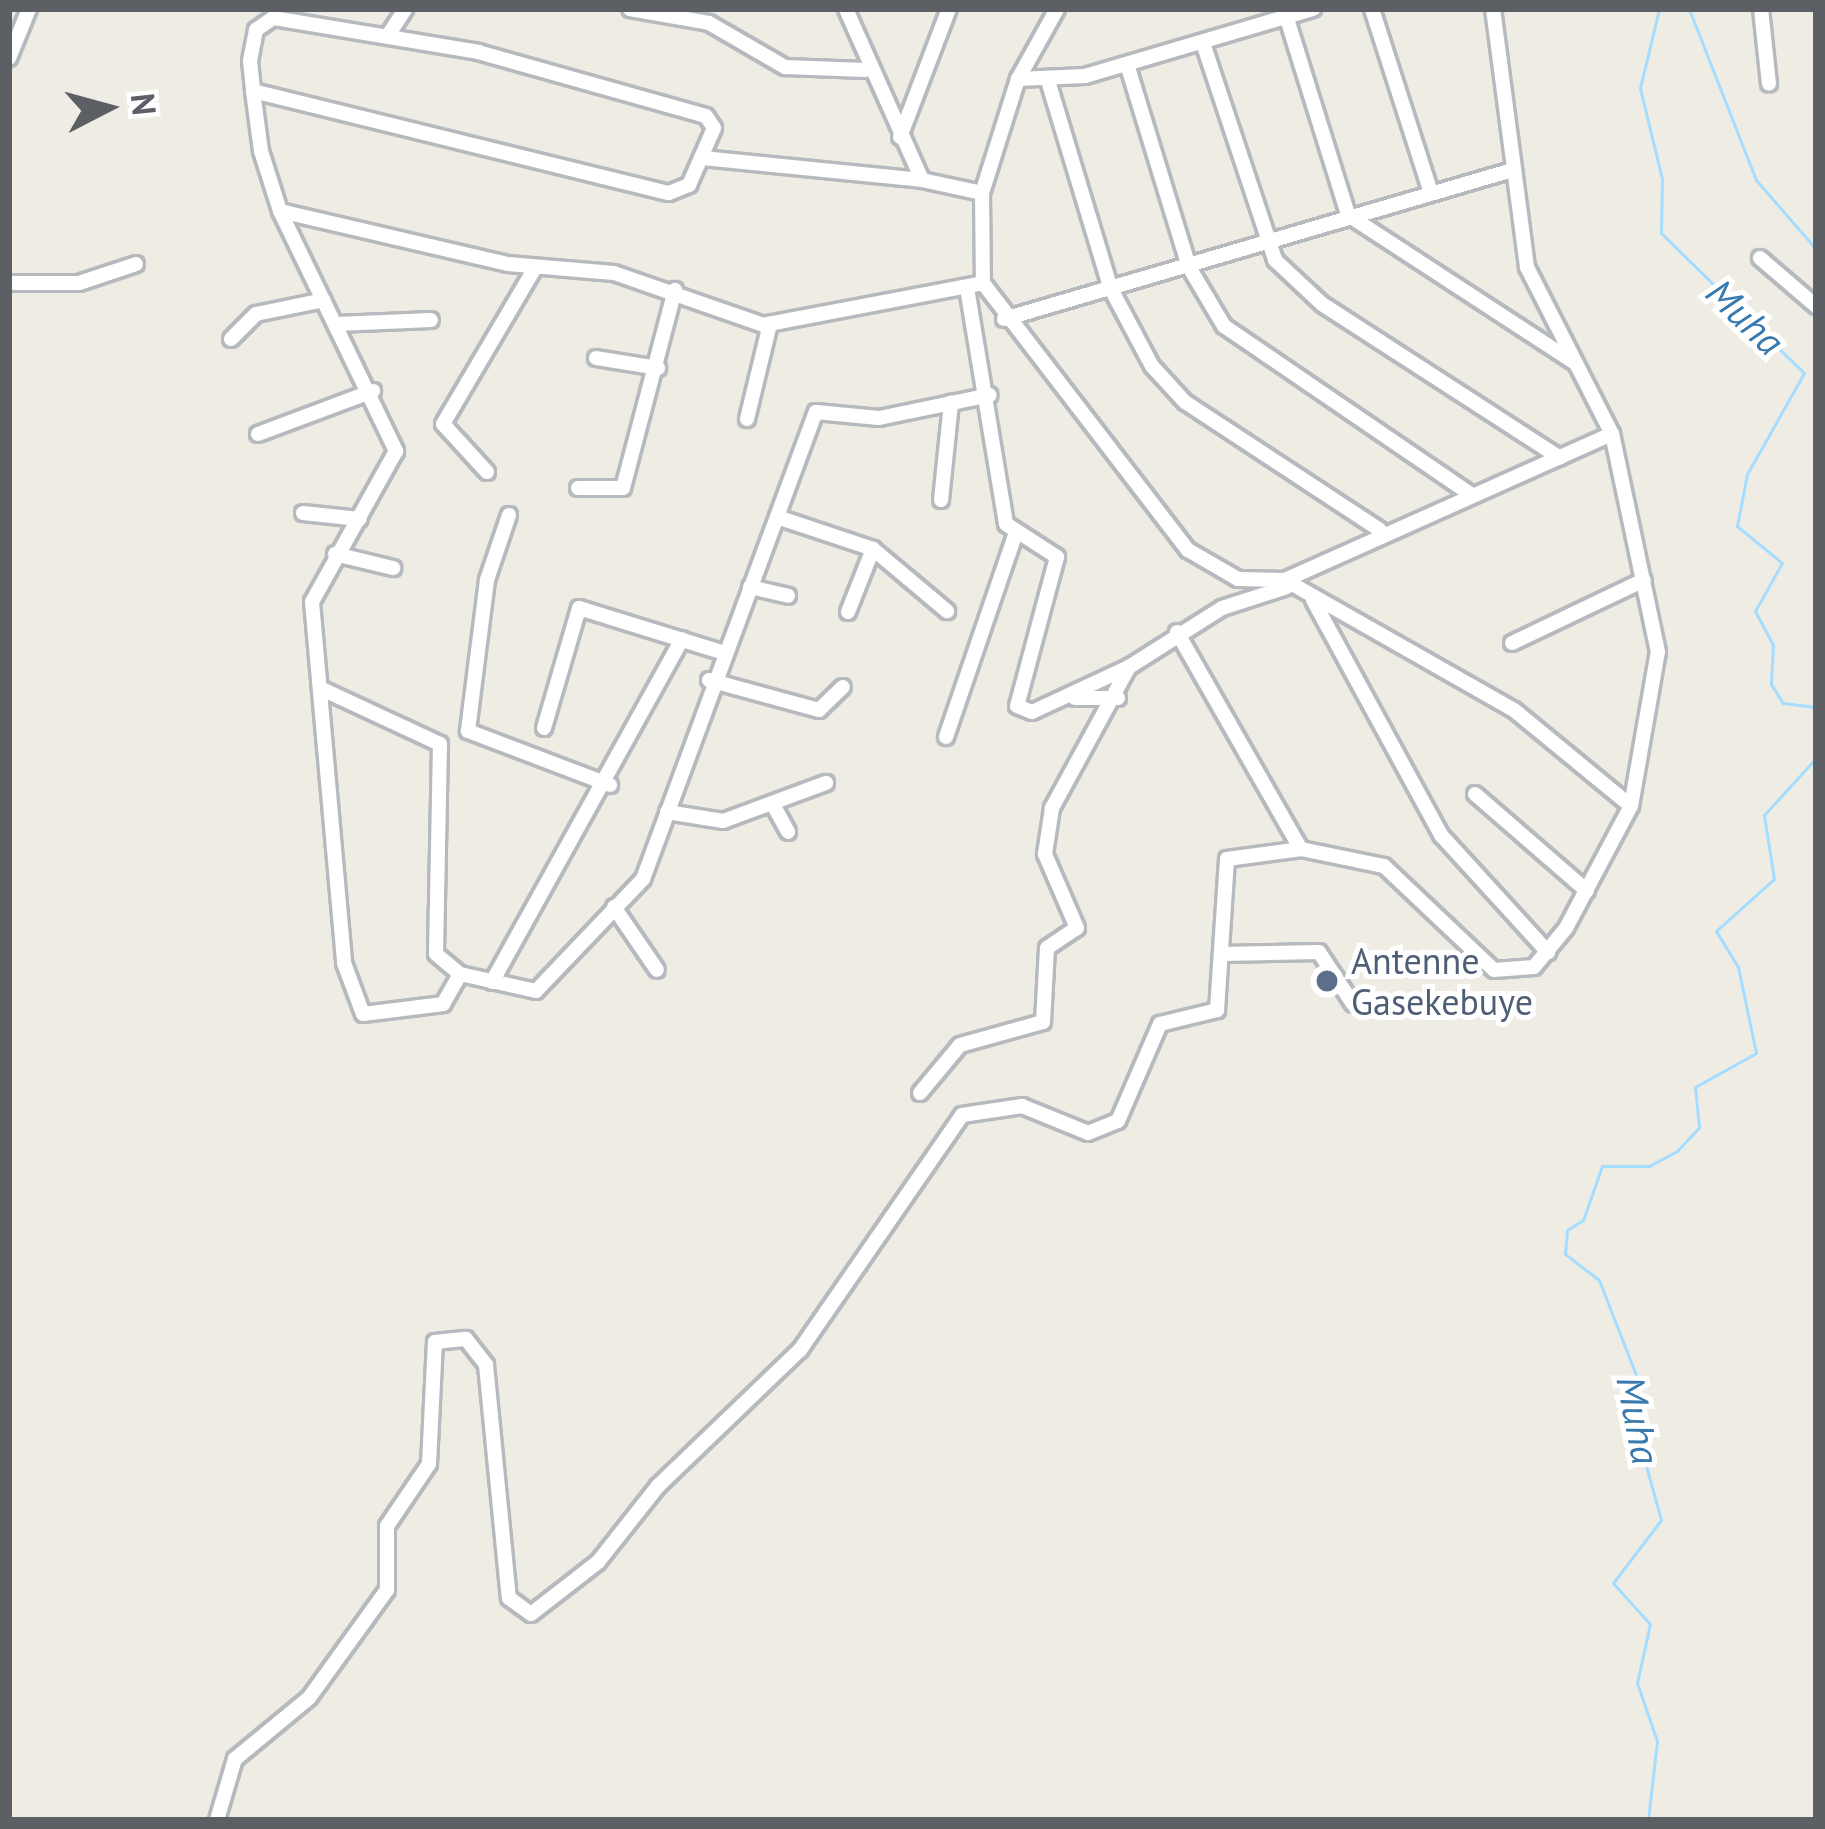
<!DOCTYPE html>
<style>
body{margin:0}
#map{position:relative;width:1825px;height:1829px;overflow:hidden;background:#efece4;font-family:"PT Sans",sans-serif}
div>[style]{position:absolute}
.stream>*{height:3px;margin:-1.5px;padding:0 1.5px;transform-origin:1.5px;border-radius:1.5px;background:#a4ddff}
.roads{filter:drop-shadow(3px 0 #b6babe) drop-shadow(-3px 0 #b6babe) drop-shadow(0 3px #b6babe) drop-shadow(0 -3px #b6babe)}
.minor>*{height:14px;margin:-7px;padding:0 7px;transform-origin:7px;border-radius:7px;background:#fff}
.dots>*{width:33px;height:33px;translate:-50% -50%;box-sizing:border-box;border:6px solid #fff;border-radius:50%}
span{translate:-50% -50%;white-space:nowrap;text-align:center;line-height:1.15;-webkit-text-stroke:10px #fff;paint-order:stroke}
.service-label{font-size:36px;color:#4e5e75}
.left{translate:0 -50%;text-align:left}
.water-label{font-size:39px;color:#3979ad;font-style:italic}
.frame{position:absolute;inset:0;border:12px solid #5c6065;pointer-events:none}
.north{position:absolute;left:48px;top:48px;width:120px;height:120px;-webkit-text-stroke:9px #fff;paint-order:stroke;rotate:84deg;font-size:33px;font-weight:700;line-height:48px;text-align:center;color:#5c6065}
.north::after{content:'';display:block;margin:auto;width:42px;height:54px;background:#5c6065;clip-path:polygon(50% 0,100% 100%,50% 72%,0 100%)}
</style>
<div id="map">
<div class="stream">
<i style="left:1659px;top:9px;width:81px;rotate:103.5deg"></i>
<i style="left:1640px;top:88px;width:94px;rotate:76.4deg"></i>
<i style="left:1662px;top:179px;width:54px;rotate:91.1deg"></i>
<i style="left:1661px;top:233px;width:200px;rotate:44.4deg"></i>
<i style="left:1804px;top:373px;width:116px;rotate:119.4deg"></i>
<i style="left:1747px;top:474px;width:53px;rotate:100.9deg"></i>
<i style="left:1737px;top:526px;width:58px;rotate:39.4deg"></i>
<i style="left:1782px;top:563px;width:55px;rotate:119.4deg"></i>
<i style="left:1755px;top:611px;width:38px;rotate:62deg"></i>
<i style="left:1773px;top:645px;width:39px;rotate:93deg"></i>
<i style="left:1771px;top:684px;width:22px;rotate:58deg"></i>
<i style="left:1783px;top:703px;width:33px;rotate:7deg"></i>
<i style="left:1689px;top:9px;width:184px;rotate:68.6deg"></i>
<i style="left:1756px;top:180px;width:91px;rotate:49deg"></i>
<i style="left:1648px;top:1820px;width:80px;rotate:-83.5deg"></i>
<i style="left:1657px;top:1741px;width:61px;rotate:-109deg"></i>
<i style="left:1637px;top:1683px;width:60px;rotate:-77.6deg"></i>
<i style="left:1650px;top:1624px;width:55px;rotate:-132.1deg"></i>
<i style="left:1613px;top:1583px;width:79px;rotate:-52.7deg"></i>
<i style="left:1661px;top:1520px;width:83px;rotate:-105.4deg"></i>
<i style="left:1639px;top:1440px;width:65px;rotate:-92.6deg"></i>
<i style="left:1636px;top:1375px;width:102px;rotate:-111.3deg"></i>
<i style="left:1599px;top:1280px;width:43px;rotate:-142.6deg"></i>
<i style="left:1565px;top:1254px;width:24px;rotate:-85deg"></i>
<i style="left:1567px;top:1230px;width:19px;rotate:-32deg"></i>
<i style="left:1583px;top:1220px;width:57px;rotate:-70.6deg"></i>
<i style="left:1602px;top:1166px;width:47px"></i>
<i style="left:1649px;top:1166px;width:32px;rotate:-28deg"></i>
<i style="left:1677px;top:1151px;width:33px;rotate:-47deg"></i>
<i style="left:1699px;top:1127px;width:40px;rotate:-95.7deg"></i>
<i style="left:1695px;top:1087px;width:70px;rotate:-29.1deg"></i>
<i style="left:1756px;top:1053px;width:88px;rotate:-101.8deg"></i>
<i style="left:1738px;top:967px;width:42px;rotate:-121.4deg"></i>
<i style="left:1716px;top:931px;width:78px;rotate:-41.9deg"></i>
<i style="left:1774px;top:879px;width:65px;rotate:-98.9deg"></i>
<i style="left:1764px;top:815px;width:77px;rotate:-47.6deg"></i>
</div>
<div class="roads">
<div class="minor">
<i style="left:630px;top:9px;width:80px;rotate:10deg"></i>
<i style="left:709px;top:23px;width:88px;rotate:30.1deg"></i>
<i style="left:785px;top:67px;width:80px;rotate:2.1deg"></i>
<i style="left:846px;top:9px;width:187px;rotate:66deg"></i>
<i style="left:922px;top:180px;width:61px;rotate:12.2deg"></i>
<i style="left:1057px;top:9px;width:80px;rotate:119.1deg"></i>
<i style="left:1018px;top:79px;width:120px;rotate:107.5deg"></i>
<i style="left:982px;top:193px;width:90px;rotate:89.4deg"></i>
<i style="left:983px;top:283px;width:337px;rotate:52.5deg"></i>
<i style="left:1188px;top:550px;width:58px;rotate:30.1deg"></i>
<i style="left:1238px;top:579px;width:47px;rotate:1.2deg"></i>
<i style="left:1285px;top:580px;width:358px;rotate:-24.1deg"></i>
<i style="left:1284px;top:9px;width:216px;rotate:72.7deg"></i>
<i style="left:1348px;top:215px;width:271px;rotate:33.1deg"></i>
<i style="left:1372px;top:9px;width:193px;rotate:72.2deg"></i>
<i style="left:1761px;top:9px;width:75px;rotate:83.9deg"></i>
<i style="left:389px;top:34px;width:30px;rotate:-57deg"></i>
<i style="left:1203px;top:43px;width:229px;rotate:71.6deg"></i>
<i style="left:1275px;top:260px;width:64px;rotate:43.1deg"></i>
<i style="left:1322px;top:304px;width:283px;rotate:32.9deg"></i>
<i style="left:9px;top:58px;width:53px;rotate:-67.8deg"></i>
<i style="left:1127px;top:64px;width:212px;rotate:73deg"></i>
<i style="left:1189px;top:267px;width:69px;rotate:59.3deg"></i>
<i style="left:1224px;top:326px;width:301px;rotate:34.3deg"></i>
<i style="left:1018px;top:79px;width:67px;rotate:-2.6deg"></i>
<i style="left:1085px;top:76px;width:238px;rotate:-16.4deg"></i>
<i style="left:1049px;top:84px;width:214px;rotate:73.2deg"></i>
<i style="left:1111px;top:289px;width:87px;rotate:62deg"></i>
<i style="left:1152px;top:366px;width:49px;rotate:47.5deg"></i>
<i style="left:1185px;top:402px;width:233px;rotate:33.3deg"></i>
<i style="left:253px;top:91px;width:428px;rotate:13.8deg"></i>
<i style="left:669px;top:193px;width:22px;rotate:-22deg"></i>
<i style="left:689px;top:185px;width:62px;rotate:-66.3deg"></i>
<i style="left:714px;top:128px;width:14px;rotate:-124deg"></i>
<i style="left:706px;top:116px;width:236px;rotate:-164.3deg"></i>
<i style="left:479px;top:52px;width:209px;rotate:-170.6deg"></i>
<i style="left:273px;top:18px;width:21px;rotate:145deg"></i>
<i style="left:256px;top:30px;width:32px;rotate:101deg"></i>
<i style="left:250px;top:61px;width:30px;rotate:84deg"></i>
<i style="left:253px;top:91px;width:61px;rotate:82.4deg"></i>
<i style="left:261px;top:151px;width:63px;rotate:72.4deg"></i>
<i style="left:280px;top:211px;width:234px;rotate:13.1deg"></i>
<i style="left:508px;top:264px;width:106px;rotate:4.9deg"></i>
<i style="left:614px;top:273px;width:158px;rotate:19.2deg"></i>
<i style="left:763px;top:325px;width:224px;rotate:-10.8deg"></i>
<i style="left:900px;top:137px;width:137px;rotate:-69.1deg"></i>
<i style="left:702px;top:158px;width:221px;rotate:5.7deg"></i>
<i style="left:280px;top:211px;width:267px;rotate:64.2deg"></i>
<i style="left:396px;top:451px;width:173px;rotate:119.1deg"></i>
<i style="left:312px;top:602px;width:362px;rotate:84.9deg"></i>
<i style="left:344px;top:963px;width:54px;rotate:69.6deg"></i>
<i style="left:363px;top:1014px;width:81px;rotate:-7.1deg"></i>
<i style="left:443px;top:1004px;width:34px;rotate:-60deg"></i>
<i style="left:1760px;top:258px;width:74px;rotate:40.6deg"></i>
<i style="left:9px;top:283px;width:70px"></i>
<i style="left:79px;top:283px;width:60px;rotate:-18.4deg"></i>
<i style="left:967px;top:288px;width:239px;rotate:80.6deg"></i>
<i style="left:1006px;top:524px;width:61px;rotate:32.9deg"></i>
<i style="left:1057px;top:557px;width:154px;rotate:105deg"></i>
<i style="left:1017px;top:706px;width:16px;rotate:22deg"></i>
<i style="left:1032px;top:712px;width:107px;rotate:-24.9deg"></i>
<i style="left:1004px;top:319px;width:526px;rotate:-16.33deg"></i>
<i style="left:337px;top:324px;width:94px;rotate:-2.4deg"></i>
<i style="left:231px;top:339px;width:35px;rotate:-45deg"></i>
<i style="left:256px;top:314px;width:69px;rotate:-11.6deg"></i>
<i style="left:596px;top:358px;width:63px;rotate:9.2deg"></i>
<i style="left:747px;top:419px;width:98px;rotate:-76.4deg"></i>
<i style="left:258px;top:434px;width:123px;rotate:-20.5deg"></i>
<i style="left:487px;top:472px;width:65px;rotate:-132.5deg"></i>
<i style="left:443px;top:424px;width:181px;rotate:-59.5deg"></i>
<i style="left:578px;top:488px;width:45px"></i>
<i style="left:623px;top:488px;width:205px;rotate:-75.3deg"></i>
<i style="left:941px;top:500px;width:98px;rotate:-84.1deg"></i>
<i style="left:303px;top:513px;width:57px;rotate:6deg"></i>
<i style="left:509px;top:515px;width:69px;rotate:108.7deg"></i>
<i style="left:487px;top:580px;width:152px;rotate:97.2deg"></i>
<i style="left:468px;top:731px;width:152px;rotate:20.8deg"></i>
<i style="left:777px;top:517px;width:101px;rotate:18.4deg"></i>
<i style="left:873px;top:549px;width:97px;rotate:40deg"></i>
<i style="left:335px;top:554px;width:60px;rotate:13.6deg"></i>
<i style="left:1285px;top:580px;width:263px;rotate:29.6deg"></i>
<i style="left:1514px;top:710px;width:151px;rotate:39.4deg"></i>
<i style="left:750px;top:587px;width:39px;rotate:13deg"></i>
<i style="left:1313px;top:600px;width:268px;rotate:61.4deg"></i>
<i style="left:1441px;top:835px;width:159px;rotate:47.6deg"></i>
<i style="left:848px;top:612px;width:68px;rotate:-68.4deg"></i>
<i style="left:1177px;top:632px;width:250px;rotate:60.3deg"></i>
<i style="left:1512px;top:643px;width:146px;rotate:-25.5deg"></i>
<i style="left:709px;top:680px;width:114px;rotate:15.3deg"></i>
<i style="left:819px;top:710px;width:33px;rotate:-44deg"></i>
<i style="left:322px;top:689px;width:130px;rotate:25deg"></i>
<i style="left:440px;top:744px;width:210px;rotate:91.1deg"></i>
<i style="left:436px;top:954px;width:31px;rotate:40deg"></i>
<i style="left:460px;top:974px;width:78px;rotate:12.6deg"></i>
<i style="left:536px;top:991px;width:155px;rotate:-46.3deg"></i>
<i style="left:643px;top:879px;width:498px;rotate:-69.7deg"></i>
<i style="left:816px;top:412px;width:63px;rotate:5.4deg"></i>
<i style="left:879px;top:418px;width:113px;rotate:-11.7deg"></i>
<i style="left:1075px;top:698px;width:43px"></i>
<i style="left:544px;top:728px;width:125px;rotate:-73.7deg"></i>
<i style="left:579px;top:608px;width:149px;rotate:17.2deg"></i>
<i style="left:946px;top:737px;width:216px;rotate:-71.1deg"></i>
<i style="left:1475px;top:794px;width:148px;rotate:40.9deg"></i>
<i style="left:776px;top:810px;width:25px;rotate:61deg"></i>
<i style="left:667px;top:812px;width:57px;rotate:9.1deg"></i>
<i style="left:723px;top:821px;width:110px;rotate:-20.3deg"></i>
<i style="left:614px;top:907px;width:76px;rotate:55.7deg"></i>
<i style="left:1222px;top:954px;width:97px;rotate:-1.2deg"></i>
<i style="left:1319px;top:952px;width:62px;rotate:56.8deg"></i>
<i style="left:492px;top:982px;width:392px;rotate:-61deg"></i>
<i style="left:920px;top:1093px;width:62px;rotate:-50.2deg"></i>
<i style="left:960px;top:1045px;width:86px;rotate:-15.5deg"></i>
<i style="left:1043px;top:1022px;width:74px;rotate:-86.9deg"></i>
<i style="left:1047px;top:948px;width:36px;rotate:-34deg"></i>
<i style="left:1077px;top:928px;width:81px;rotate:-113.4deg"></i>
<i style="left:1045px;top:854px;width:47px;rotate:-81.3deg"></i>
<i style="left:1052px;top:808px;width:161px;rotate:-61.4deg"></i>
<i style="left:1129px;top:667px;width:110px;rotate:-32.4deg"></i>
<i style="left:1222px;top:608px;width:68px;rotate:-17.9deg"></i>
<i style="left:217px;top:1820px;width:64px;rotate:-73.6deg"></i>
<i style="left:235px;top:1759px;width:96px;rotate:-39.5deg"></i>
<i style="left:309px;top:1698px;width:133px;rotate:-54.2deg"></i>
<i style="left:387px;top:1590px;width:64px;rotate:-90deg"></i>
<i style="left:387px;top:1526px;width:75px;rotate:-55.9deg"></i>
<i style="left:429px;top:1464px;width:122px;rotate:-87.2deg"></i>
<i style="left:435px;top:1342px;width:31px;rotate:-6deg"></i>
<i style="left:466px;top:1339px;width:33px;rotate:52deg"></i>
<i style="left:486px;top:1365px;width:234px;rotate:84.4deg"></i>
<i style="left:509px;top:1598px;width:27px;rotate:36deg"></i>
<i style="left:531px;top:1614px;width:85px;rotate:-37.8deg"></i>
<i style="left:598px;top:1562px;width:97px;rotate:-51.7deg"></i>
<i style="left:658px;top:1486px;width:197px;rotate:-43.8deg"></i>
<i style="left:800px;top:1350px;width:285px;rotate:-55.4deg"></i>
<i style="left:962px;top:1115px;width:61px;rotate:-8.5deg"></i>
<i style="left:1022px;top:1106px;width:71px;rotate:22.2deg"></i>
<i style="left:1088px;top:1133px;width:32px;rotate:-22deg"></i>
<i style="left:1118px;top:1121px;width:106px;rotate:-66.6deg"></i>
<i style="left:1160px;top:1024px;width:59px;rotate:-13.8deg"></i>
<i style="left:1217px;top:1010px;width:151px;rotate:-86.2deg"></i>
<i style="left:1227px;top:859px;width:75px;rotate:-7.7deg"></i>
<i style="left:1301px;top:849px;width:85px;rotate:11.6deg"></i>
<i style="left:1384px;top:866px;width:151px;rotate:43.4deg"></i>
<i style="left:1494px;top:970px;width:40px;rotate:-4.3deg"></i>
<i style="left:1534px;top:967px;width:50px;rotate:-50.6deg"></i>
<i style="left:1566px;top:928px;width:138px;rotate:-62deg"></i>
<i style="left:1631px;top:806px;width:156px;rotate:-80.1deg"></i>
<i style="left:1658px;top:652px;width:223px;rotate:-101.9deg"></i>
<i style="left:1612px;top:434px;width:187px;rotate:-117deg"></i>
<i style="left:1527px;top:267px;width:260px;rotate:-97.5deg"></i>
</div>
</div>
<div class="dots">
<i style="left:1327px;top:981px;background:#5c6f8a"></i>
</div>
<div class="service-label">
<span class="left" style="left:1351px;top:981px">Antenne<br>Gasekebuye</span>
</div>
<div class="water-label">
<span style="left:1745px;top:317px;rotate:44deg">Muha</span>
<span style="left:1638px;top:1420px;rotate:79deg">Muha</span>
</div>
<div class="frame"></div>
<div class="north">N</div>
</div>
